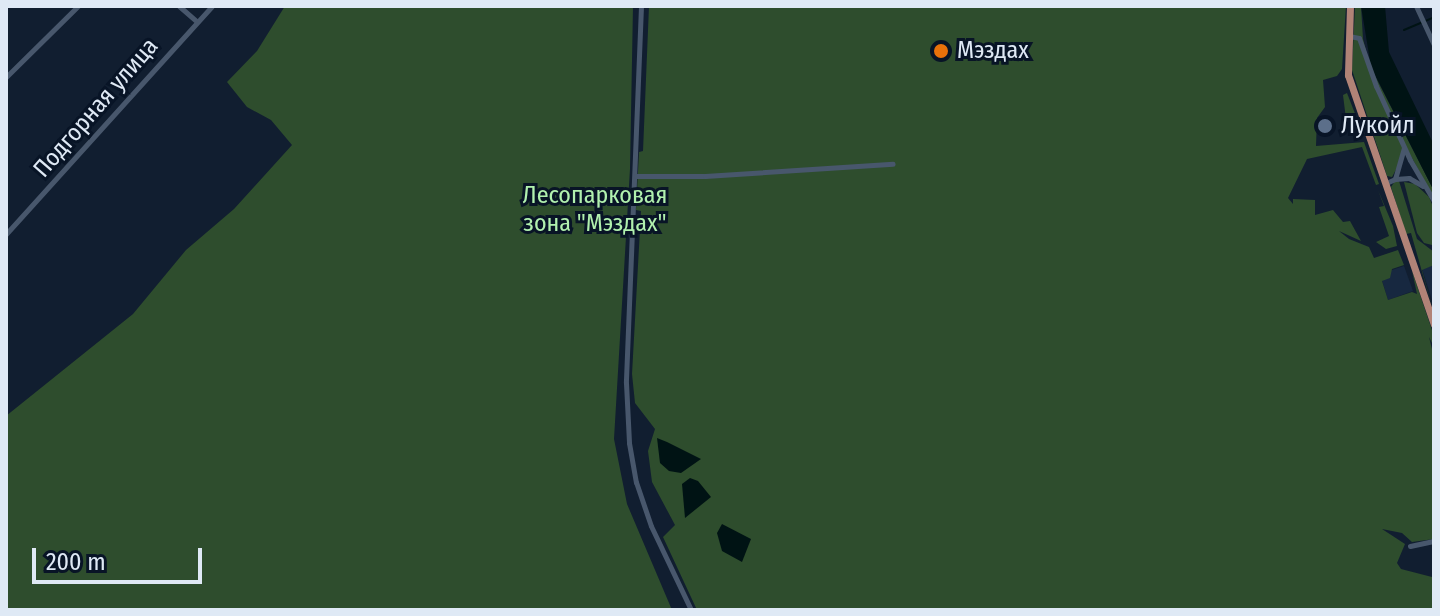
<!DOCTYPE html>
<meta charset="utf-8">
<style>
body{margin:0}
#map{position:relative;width:1440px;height:616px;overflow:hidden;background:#111e30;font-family:"Fira Sans Condensed",sans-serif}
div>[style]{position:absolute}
.built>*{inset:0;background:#172840}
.green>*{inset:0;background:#2e4d2d}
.water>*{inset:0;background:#001314}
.stream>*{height:2px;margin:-1px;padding:0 1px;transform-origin:1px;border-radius:1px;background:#001314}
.minor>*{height:5px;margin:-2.5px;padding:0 2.5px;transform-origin:2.5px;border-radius:2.5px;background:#48576c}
.primary>*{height:7px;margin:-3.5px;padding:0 3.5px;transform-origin:3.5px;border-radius:3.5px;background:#b18377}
.dots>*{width:22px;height:22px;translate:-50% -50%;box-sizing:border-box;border:4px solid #081426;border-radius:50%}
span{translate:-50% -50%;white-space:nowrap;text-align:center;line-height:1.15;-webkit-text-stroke:6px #081426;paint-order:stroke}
.poi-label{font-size:24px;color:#dfe9f5}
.left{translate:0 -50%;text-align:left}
.street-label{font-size:24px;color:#dfe9f5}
.park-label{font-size:24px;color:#b1f1ae}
.frame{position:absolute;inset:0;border:8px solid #dfe9f5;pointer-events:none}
.scale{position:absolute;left:32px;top:548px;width:170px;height:36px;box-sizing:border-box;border:4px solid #dfe9f5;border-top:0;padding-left:10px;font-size:24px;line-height:28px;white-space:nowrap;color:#dfe9f5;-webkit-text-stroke:6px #081426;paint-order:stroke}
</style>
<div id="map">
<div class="built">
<i style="clip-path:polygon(1434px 265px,1434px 306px,1422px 269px)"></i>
<i style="clip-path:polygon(1404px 266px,1413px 291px,1388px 300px,1380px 274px)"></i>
</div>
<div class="green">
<i style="clip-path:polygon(285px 6px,633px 6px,630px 169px,614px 439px,627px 504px,672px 610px,6px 610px,6px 416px,133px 314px,186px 250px,234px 209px,292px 145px,271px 120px,247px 107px,227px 82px,257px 51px)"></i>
<i style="clip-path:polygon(649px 6px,1346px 6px,1342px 69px,1337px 76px,1323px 80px,1325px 107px,1317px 118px,1316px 146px,1364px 142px,1379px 184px,1376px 185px,1362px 147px,1307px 159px,1288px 198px,1293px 204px,1293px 199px,1315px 200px,1315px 215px,1333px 210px,1343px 222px,1350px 221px,1361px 241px,1339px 231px,1349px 239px,1369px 247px,1374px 258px,1398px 250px,1404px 265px,1392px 269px,1390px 278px,1382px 281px,1388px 300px,1412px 292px,1417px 294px,1412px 271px,1434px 336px,1434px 347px,1429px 337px,1434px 357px,1434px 539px,1412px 542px,1402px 533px,1382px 529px,1405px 544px,1397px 563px,1401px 569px,1432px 577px,1434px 610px,697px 610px,663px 537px,675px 525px,652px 482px,648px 451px,655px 429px,635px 403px,632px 374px,641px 211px,636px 210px,639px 152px,643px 151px)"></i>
<i style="clip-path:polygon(1355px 6px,1361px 6px,1363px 39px,1370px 66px,1434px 191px,1434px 198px,1407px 149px,1392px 177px,1387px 176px,1352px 70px)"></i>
<i style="clip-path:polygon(1347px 93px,1361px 129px,1361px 134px,1350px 128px,1346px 119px,1343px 95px)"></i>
<i style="clip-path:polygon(1395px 181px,1399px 181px,1417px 239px,1434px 252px,1434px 265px,1422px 270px,1434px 314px,1411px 233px,1406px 234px,1391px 187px)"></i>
<i style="clip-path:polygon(1404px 182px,1415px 184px,1429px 197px,1434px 209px,1432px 245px,1424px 243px,1417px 233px)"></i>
<i style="clip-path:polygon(1378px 190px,1393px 226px,1397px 246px,1386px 249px,1376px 242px,1389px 236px,1379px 207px,1384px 206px)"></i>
</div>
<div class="water">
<i style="clip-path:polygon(1361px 6px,1385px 6px,1389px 52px,1434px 145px,1434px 191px,1371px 67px)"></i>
<i style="clip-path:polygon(657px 438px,667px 442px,701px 459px,681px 473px,669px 471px,660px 463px)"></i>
<i style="clip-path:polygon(690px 478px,698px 481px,711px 497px,685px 518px,682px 484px)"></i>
<i style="clip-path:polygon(722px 524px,751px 539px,742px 562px,722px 551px,717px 533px)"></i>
</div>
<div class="stream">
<i style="left:1404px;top:30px;width:33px;rotate:-23deg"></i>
</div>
<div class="minor">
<i style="left:179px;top:6px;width:23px;rotate:41deg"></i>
<i style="left:641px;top:6px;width:377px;rotate:92.3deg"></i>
<i style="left:626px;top:383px;width:60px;rotate:87.1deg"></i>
<i style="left:629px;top:443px;width:40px;rotate:80deg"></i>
<i style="left:636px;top:482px;width:46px;rotate:71.2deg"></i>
<i style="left:651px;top:526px;width:93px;rotate:64.5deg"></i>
<i style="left:1416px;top:6px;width:43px;rotate:65.2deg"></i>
<i style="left:1349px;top:36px;width:10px;rotate:11deg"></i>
<i style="left:1359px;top:38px;width:51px;rotate:70.5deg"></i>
<i style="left:1376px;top:86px;width:81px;rotate:65.3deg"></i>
<i style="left:1410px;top:160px;width:48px;rotate:59.7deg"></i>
<i style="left:6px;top:77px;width:101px;rotate:-44.6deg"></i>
<i style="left:636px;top:176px;width:69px"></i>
<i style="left:705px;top:176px;width:188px;rotate:-3.7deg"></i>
<i style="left:1395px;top:179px;width:14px;rotate:-4deg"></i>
<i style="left:1409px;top:178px;width:16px;rotate:30deg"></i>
<i style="left:1386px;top:183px;width:10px;rotate:-24deg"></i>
<i style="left:1395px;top:179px;width:32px;rotate:-74deg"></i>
<i style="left:6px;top:234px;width:307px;rotate:-47.9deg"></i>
<i style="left:1410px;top:546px;width:25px;rotate:-12deg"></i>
</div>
<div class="primary">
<i style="left:1350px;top:6px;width:69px;rotate:91.7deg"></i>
<i style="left:1348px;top:75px;width:264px;rotate:71deg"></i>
</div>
<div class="dots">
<i style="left:941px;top:51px;background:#e8710a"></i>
<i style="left:1325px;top:126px;background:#5c6f8a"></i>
</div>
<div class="poi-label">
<span class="left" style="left:957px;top:51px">Мэздах</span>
<span class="left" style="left:1341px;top:126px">Лукойл</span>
</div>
<div class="street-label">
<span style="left:96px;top:108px;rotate:-49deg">Подгорная улица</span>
</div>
<div class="park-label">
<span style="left:595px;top:210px">Лесопарковая<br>зона "Мэздах"</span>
</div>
<div class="frame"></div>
<div class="scale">200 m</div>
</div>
